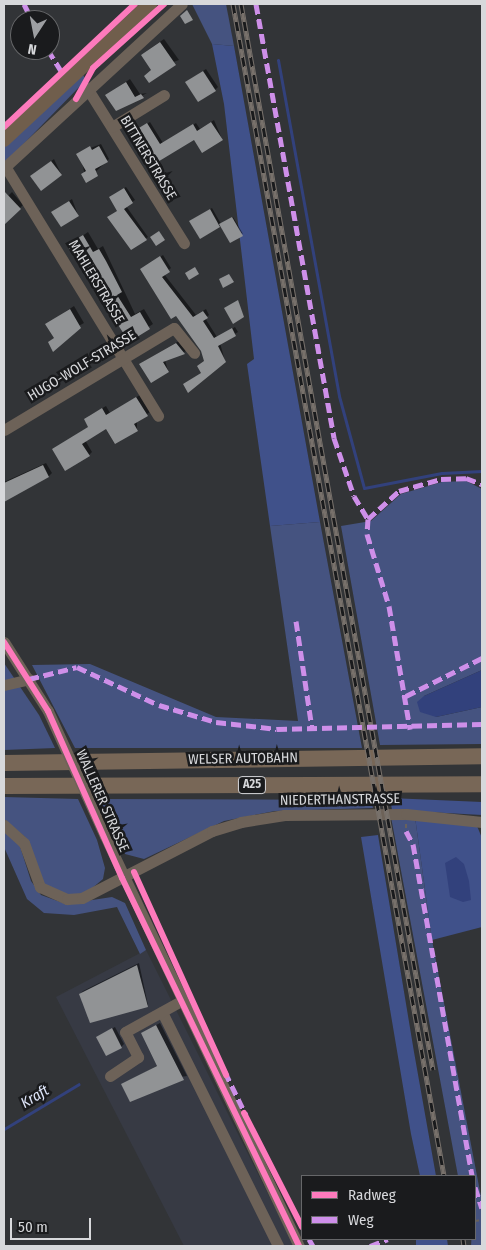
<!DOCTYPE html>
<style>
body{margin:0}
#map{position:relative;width:486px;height:1250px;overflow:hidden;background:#323437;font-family:"Fira Sans Condensed",sans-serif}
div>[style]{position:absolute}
.built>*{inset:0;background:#373a44}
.green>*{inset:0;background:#455380}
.forest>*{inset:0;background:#40518a}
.water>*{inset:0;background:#32417c}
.shadow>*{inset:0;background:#0007}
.stream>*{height:3px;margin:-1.5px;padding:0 1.5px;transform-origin:1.5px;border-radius:1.5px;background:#32417c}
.building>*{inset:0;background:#919395}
.path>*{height:2px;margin-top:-1px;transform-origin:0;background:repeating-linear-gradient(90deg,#68615c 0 4px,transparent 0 8px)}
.minor>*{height:11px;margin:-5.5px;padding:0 5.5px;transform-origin:5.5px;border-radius:5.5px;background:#6d6258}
.major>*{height:14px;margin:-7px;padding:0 7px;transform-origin:7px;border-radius:7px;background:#705e4c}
.highway>*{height:16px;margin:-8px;padding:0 8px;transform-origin:8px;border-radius:8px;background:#786757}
.rail>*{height:5px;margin-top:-2.5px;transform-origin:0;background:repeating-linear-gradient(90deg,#1a1b1d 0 9px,#78716b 0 18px);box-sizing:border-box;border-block:1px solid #78716b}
.minor-bridge>*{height:11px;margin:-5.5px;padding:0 5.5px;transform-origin:5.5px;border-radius:5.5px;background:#6d6258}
.quiet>*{height:5px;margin-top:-2.5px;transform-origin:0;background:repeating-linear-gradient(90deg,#ce8fe9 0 10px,transparent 0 15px)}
.cycleway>*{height:6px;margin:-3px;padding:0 3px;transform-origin:3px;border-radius:3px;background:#fd7abc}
span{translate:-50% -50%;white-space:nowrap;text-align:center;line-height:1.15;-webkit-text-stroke:5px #1a1b1d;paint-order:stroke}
.shield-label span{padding:1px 4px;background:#1a1b1d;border:1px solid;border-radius:4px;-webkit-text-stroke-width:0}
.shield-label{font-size:12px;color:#d7d8db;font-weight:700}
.street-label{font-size:14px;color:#d7d8db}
.water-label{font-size:15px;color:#dde4f8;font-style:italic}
.frame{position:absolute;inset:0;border:5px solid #d7d8db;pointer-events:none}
.legend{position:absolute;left:301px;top:1175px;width:175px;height:65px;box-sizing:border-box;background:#1a1b1d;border:1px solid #666769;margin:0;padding:6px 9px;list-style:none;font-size:15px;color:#d7d8db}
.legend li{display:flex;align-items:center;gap:10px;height:25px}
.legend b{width:25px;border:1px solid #666769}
.north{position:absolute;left:10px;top:10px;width:50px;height:50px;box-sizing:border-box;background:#1a1b1d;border:1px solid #666769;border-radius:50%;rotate:191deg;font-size:14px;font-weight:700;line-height:20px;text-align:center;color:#d7d8db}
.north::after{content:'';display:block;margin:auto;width:18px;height:22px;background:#9d9fa2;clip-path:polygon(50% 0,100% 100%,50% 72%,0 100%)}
.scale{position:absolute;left:10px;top:1218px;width:81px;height:22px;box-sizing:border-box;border:2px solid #d7d8db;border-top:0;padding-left:6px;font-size:15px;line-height:18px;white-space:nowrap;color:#d7d8db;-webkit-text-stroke:4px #1a1b1d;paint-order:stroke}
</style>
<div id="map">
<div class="built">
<i style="clip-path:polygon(146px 950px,294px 1246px,184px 1246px,56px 997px)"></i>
</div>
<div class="green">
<i style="clip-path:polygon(192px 4px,226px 4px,234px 46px,212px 44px)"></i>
<i style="clip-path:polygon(82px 73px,86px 80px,4px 164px,4px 147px)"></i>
<i style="clip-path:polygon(466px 481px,482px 489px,482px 670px,424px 696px,436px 717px,482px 707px,482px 744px,380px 745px,341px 526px,371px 521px,401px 494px,442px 482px)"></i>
<i style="clip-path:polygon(320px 522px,362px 748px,75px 748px,32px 665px,90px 664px,216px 717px,298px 721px,270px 526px)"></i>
<i style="clip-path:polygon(4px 663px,39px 715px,55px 748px,4px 750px)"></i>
<i style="clip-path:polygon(4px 797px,78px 799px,97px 840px,105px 868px,103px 879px,85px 894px,62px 895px,41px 882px,25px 837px,4px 819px)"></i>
<i style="clip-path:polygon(98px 799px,371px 800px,373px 808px,275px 811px,224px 821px,144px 859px,125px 854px)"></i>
<i style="clip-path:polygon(391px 817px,415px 817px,432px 940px,482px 1202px,482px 1246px,471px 1246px,475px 1176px,458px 1176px)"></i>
<i style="clip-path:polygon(4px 829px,18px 840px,31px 881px,41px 895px,66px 904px,112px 897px,125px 903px,146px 950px,140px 954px,117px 907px,74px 915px,44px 913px,27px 899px,4px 847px)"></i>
</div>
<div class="forest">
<i style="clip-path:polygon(212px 44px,234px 46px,320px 522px,270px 526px,247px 364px,254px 359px,224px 104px)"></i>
<i style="clip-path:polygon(390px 798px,482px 802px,482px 815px,392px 810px)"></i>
<i style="clip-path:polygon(415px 817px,477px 826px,482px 838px,482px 927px,432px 940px)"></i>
<i style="clip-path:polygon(378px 835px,414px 1052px,436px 1176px,420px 1176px,411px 1134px,361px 837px)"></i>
<i style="clip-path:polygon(416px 1239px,447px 1239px,448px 1246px,416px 1246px)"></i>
</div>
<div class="water">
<i style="clip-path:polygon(482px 670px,482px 707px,436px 717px,420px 712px,417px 702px,424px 696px)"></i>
<i style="clip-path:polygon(456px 857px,464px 864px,469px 881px,471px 900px,463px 902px,450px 897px,445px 863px)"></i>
</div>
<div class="shadow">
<i style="clip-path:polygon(164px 39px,179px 60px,153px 69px,147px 51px)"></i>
<i style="clip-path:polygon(206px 69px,218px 87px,215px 90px,189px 80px)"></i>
<i style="clip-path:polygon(130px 79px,140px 94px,147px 93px,116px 110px,107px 95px)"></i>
<i style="clip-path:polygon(214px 120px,222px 139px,194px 138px,151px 164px,133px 132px,150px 122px,163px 143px,196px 123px,200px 129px)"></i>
<i style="clip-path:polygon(101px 144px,109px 159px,86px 181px,80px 152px)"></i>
<i style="clip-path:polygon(54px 159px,61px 174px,34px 174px)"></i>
<i style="clip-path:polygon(126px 187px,135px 200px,126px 206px,148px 237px,131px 248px,113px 195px)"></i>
<i style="clip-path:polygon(12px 192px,23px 205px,4px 223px,4px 200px)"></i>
<i style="clip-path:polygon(72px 199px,78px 215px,55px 210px)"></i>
<i style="clip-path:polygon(212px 208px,221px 224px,233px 217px,243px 234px,221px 225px,200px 237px,193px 219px)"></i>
<i style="clip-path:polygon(88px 232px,98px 249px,103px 246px,135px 314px,144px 309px,153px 324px,129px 340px,69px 245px)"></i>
<i style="clip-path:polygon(163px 255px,171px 268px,164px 274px,196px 315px,206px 309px,209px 315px,205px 318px,217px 337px,235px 327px,238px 332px,220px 343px,225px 361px,184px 384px,202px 373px,205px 361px,201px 348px,141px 269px)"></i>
<i style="clip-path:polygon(74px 306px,84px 323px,49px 342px,55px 338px,47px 324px)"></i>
<i style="clip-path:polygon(179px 341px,186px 351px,165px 360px,168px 371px,143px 362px)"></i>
<i style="clip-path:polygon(140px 395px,150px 412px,137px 421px,137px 430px,107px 428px,85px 440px,92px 452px,89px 455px,54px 449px,90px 426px,89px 416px,94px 413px,106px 406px,110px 413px)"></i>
<i style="clip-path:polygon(46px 463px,52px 473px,49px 476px,4px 501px,4px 482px)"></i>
<i style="clip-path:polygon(139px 963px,148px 1005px,80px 994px,83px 991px)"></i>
<i style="clip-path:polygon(160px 1023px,187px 1076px,123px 1085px,158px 1065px,142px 1033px)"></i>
<i style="clip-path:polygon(115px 1027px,124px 1044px,121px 1047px,97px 1037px)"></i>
</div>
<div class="stream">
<i style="left:278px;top:60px;width:341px;rotate:79.7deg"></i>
<i style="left:339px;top:396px;width:95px;rotate:74.8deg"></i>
<i style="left:364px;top:488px;width:79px;rotate:-10.9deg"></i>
<i style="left:442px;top:473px;width:40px;rotate:-2.9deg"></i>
<i style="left:4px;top:1129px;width:87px;rotate:-31deg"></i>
</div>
<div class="building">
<i style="clip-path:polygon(187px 10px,193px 20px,185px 24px,180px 16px)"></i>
<i style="clip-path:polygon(160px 42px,176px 65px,149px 83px,144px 76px,151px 70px,141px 55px)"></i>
<i style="clip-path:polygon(203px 71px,216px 91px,198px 102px,185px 82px)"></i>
<i style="clip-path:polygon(126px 82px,135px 97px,141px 94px,144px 98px,116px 111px,105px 95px)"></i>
<i style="clip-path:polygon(211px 122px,223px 140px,202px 153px,194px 140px,151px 166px,129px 134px,147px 123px,160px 144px,193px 124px,197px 131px)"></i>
<i style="clip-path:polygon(90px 146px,92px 150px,99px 146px,108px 162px,95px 169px,98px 176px,86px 183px,81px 174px,86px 171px,76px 154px)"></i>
<i style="clip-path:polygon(51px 161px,62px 175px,41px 191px,30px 176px)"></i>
<i style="clip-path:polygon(124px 188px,133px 203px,124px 209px,147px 240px,131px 250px,107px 217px,117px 211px,109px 197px)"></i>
<i style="clip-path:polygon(4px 191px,21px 209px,4px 225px)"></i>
<i style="clip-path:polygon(69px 201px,79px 216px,61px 227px,51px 212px)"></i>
<i style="clip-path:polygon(210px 209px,220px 227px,200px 239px,189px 221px)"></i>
<i style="clip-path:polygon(232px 217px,243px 236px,230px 243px,219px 224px)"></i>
<i style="clip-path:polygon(159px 231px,165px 240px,156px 246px,150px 237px)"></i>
<i style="clip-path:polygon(83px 235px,93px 252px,99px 249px,106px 261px,122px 292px,117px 295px,131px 317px,140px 312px,150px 329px,129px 342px,67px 245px)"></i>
<i style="clip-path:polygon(160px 256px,170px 272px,162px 277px,193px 317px,203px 311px,208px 318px,203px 321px,214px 338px,232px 328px,236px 336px,218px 346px,226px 362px,188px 393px,183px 384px,201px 373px,197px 366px,204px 361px,201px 351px,176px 316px,171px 319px,140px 269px)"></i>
<i style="clip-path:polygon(195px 267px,199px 274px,189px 280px,185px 273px)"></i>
<i style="clip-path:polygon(229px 274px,234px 282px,223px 288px,219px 279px)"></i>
<i style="clip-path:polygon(238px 300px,244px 317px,233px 324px,224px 308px)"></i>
<i style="clip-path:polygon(70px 309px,81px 328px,53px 352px,48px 342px,54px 338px,45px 324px)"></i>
<i style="clip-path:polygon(176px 343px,185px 354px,163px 362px,169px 372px,151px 383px,139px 364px)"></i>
<i style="clip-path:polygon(136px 397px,148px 416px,134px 424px,138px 431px,115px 444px,106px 429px,82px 444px,90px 456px,65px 471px,52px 449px,88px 427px,84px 419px,89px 416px,102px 408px,106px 415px)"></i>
<i style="clip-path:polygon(43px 465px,49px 477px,4px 502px,4px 483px)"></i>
<i style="clip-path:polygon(137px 965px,148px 1007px,90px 1023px,79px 994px)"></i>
<i style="clip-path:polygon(156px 1025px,184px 1080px,130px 1102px,121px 1084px,157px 1066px,141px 1033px)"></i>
<i style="clip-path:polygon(112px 1028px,122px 1048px,106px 1056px,96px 1037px)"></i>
</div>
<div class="path">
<i style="left:406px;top:824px;width:7px;rotate:90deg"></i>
<i style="left:475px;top:1221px;width:7px;rotate:-8deg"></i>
</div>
<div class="minor">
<i style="left:87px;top:88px;width:183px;rotate:58deg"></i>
<i style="left:112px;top:127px;width:61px;rotate:-31.6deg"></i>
<i style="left:5px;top:166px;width:293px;rotate:58.5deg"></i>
<i style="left:4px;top:168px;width:242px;rotate:-42.7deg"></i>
<i style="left:4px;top:430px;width:198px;rotate:-31deg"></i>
<i style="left:174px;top:328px;width:32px;rotate:51deg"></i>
<i style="left:4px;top:642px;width:82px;rotate:57.5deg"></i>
<i style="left:4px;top:685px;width:26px;rotate:-13deg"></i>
<i style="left:4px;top:825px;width:27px;rotate:42deg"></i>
<i style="left:24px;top:843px;width:47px;rotate:70deg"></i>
<i style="left:40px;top:887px;width:30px;rotate:24deg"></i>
<i style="left:67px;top:899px;width:15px;rotate:-4deg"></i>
<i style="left:82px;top:898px;width:146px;rotate:-27.3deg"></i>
<i style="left:212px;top:831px;width:30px;rotate:-17deg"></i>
<i style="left:241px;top:822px;width:44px;rotate:-9.2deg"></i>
<i style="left:284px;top:815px;width:122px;rotate:-0.5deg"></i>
<i style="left:406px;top:814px;width:76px;rotate:6deg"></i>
<i style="left:105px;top:836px;width:454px;rotate:64.7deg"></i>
<i style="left:162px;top:1012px;width:261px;rotate:63.6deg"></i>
<i style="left:110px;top:1076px;width:34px;rotate:-34deg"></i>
<i style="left:138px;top:1057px;width:28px;rotate:-117deg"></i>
<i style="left:125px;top:1032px;width:64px;rotate:-29deg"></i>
</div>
<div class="major">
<i style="left:4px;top:140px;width:200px;rotate:-43deg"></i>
</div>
<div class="highway">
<i style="left:4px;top:763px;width:478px;rotate:-0.8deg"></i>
<i style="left:4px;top:786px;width:478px;rotate:-0.2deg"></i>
</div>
<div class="rail">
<i style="left:233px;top:4px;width:1191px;rotate:79.79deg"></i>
<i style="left:241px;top:4px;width:1083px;rotate:79.79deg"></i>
<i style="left:463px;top:1239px;width:7px;rotate:82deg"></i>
</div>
<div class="minor-bridge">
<i style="left:48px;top:711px;width:137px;rotate:65.5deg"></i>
</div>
<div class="quiet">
<i style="left:24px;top:4px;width:18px;rotate:63deg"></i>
<i style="left:256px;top:4px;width:441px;rotate:79.8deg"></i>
<i style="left:334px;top:438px;width:61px;rotate:71deg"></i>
<i style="left:354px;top:496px;width:27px;rotate:59deg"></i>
<i style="left:368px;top:519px;width:15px;rotate:94deg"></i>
<i style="left:367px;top:534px;width:75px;rotate:73deg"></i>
<i style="left:389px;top:606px;width:125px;rotate:80.3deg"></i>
<i style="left:48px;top:50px;width:26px;rotate:58deg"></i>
<i style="left:368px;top:519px;width:42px;rotate:-42.1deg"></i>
<i style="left:399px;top:491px;width:44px;rotate:-15.9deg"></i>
<i style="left:441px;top:479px;width:25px;rotate:-2deg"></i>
<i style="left:466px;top:478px;width:17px;rotate:21deg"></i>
<i style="left:296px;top:621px;width:108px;rotate:81.5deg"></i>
<i style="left:29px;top:679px;width:49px;rotate:-14deg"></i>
<i style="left:77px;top:667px;width:90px;rotate:24.9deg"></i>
<i style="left:159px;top:705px;width:59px;rotate:16.6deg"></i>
<i style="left:216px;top:722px;width:61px;rotate:6.5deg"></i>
<i style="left:277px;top:729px;width:205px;rotate:-1.4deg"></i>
<i style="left:406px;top:696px;width:85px;rotate:-26.6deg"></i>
<i style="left:406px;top:831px;width:15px;rotate:62deg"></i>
<i style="left:413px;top:844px;width:337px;rotate:79.9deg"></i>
<i style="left:225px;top:1072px;width:48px;rotate:64deg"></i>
<i style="left:475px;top:1187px;width:22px;rotate:72deg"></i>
<i style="left:309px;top:1239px;width:8px;rotate:60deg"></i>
<i style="left:370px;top:1246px;width:19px;rotate:-21deg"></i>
</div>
<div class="cycleway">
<i style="left:76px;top:99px;width:35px;rotate:-61deg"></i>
<i style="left:93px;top:68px;width:96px;rotate:-42deg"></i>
<i style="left:4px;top:127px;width:180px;rotate:-43.2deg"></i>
<i style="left:4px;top:642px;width:82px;rotate:57.5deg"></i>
<i style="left:48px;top:711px;width:183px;rotate:66.1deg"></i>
<i style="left:122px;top:878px;width:408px;rotate:64.3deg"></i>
<i style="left:134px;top:872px;width:223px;rotate:65.6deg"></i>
<i style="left:244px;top:1113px;width:128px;rotate:63deg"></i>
</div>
<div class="shield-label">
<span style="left:252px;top:785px">A25</span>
</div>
<div class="street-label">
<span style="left:148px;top:158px;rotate:59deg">BITTNERSTRASSE</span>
<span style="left:96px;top:282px;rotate:59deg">MAHLERSTRASSE</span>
<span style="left:82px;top:366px;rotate:-31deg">HUGO-WOLF-STRASSE</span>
<span style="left:243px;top:759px;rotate:-1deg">WELSER AUTOBAHN</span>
<span style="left:340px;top:800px;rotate:-1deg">NIEDERTHANSTRASSE</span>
<span style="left:102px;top:801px;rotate:66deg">WALLERER STRASSE</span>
</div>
<div class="water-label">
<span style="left:35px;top:1097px;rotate:-31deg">Kraft</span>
</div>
<div class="frame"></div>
<ul class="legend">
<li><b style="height:6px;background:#fd7abc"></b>Radweg</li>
<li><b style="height:6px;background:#ce8fe9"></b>Weg</li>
</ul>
<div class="north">N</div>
<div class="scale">50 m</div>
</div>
